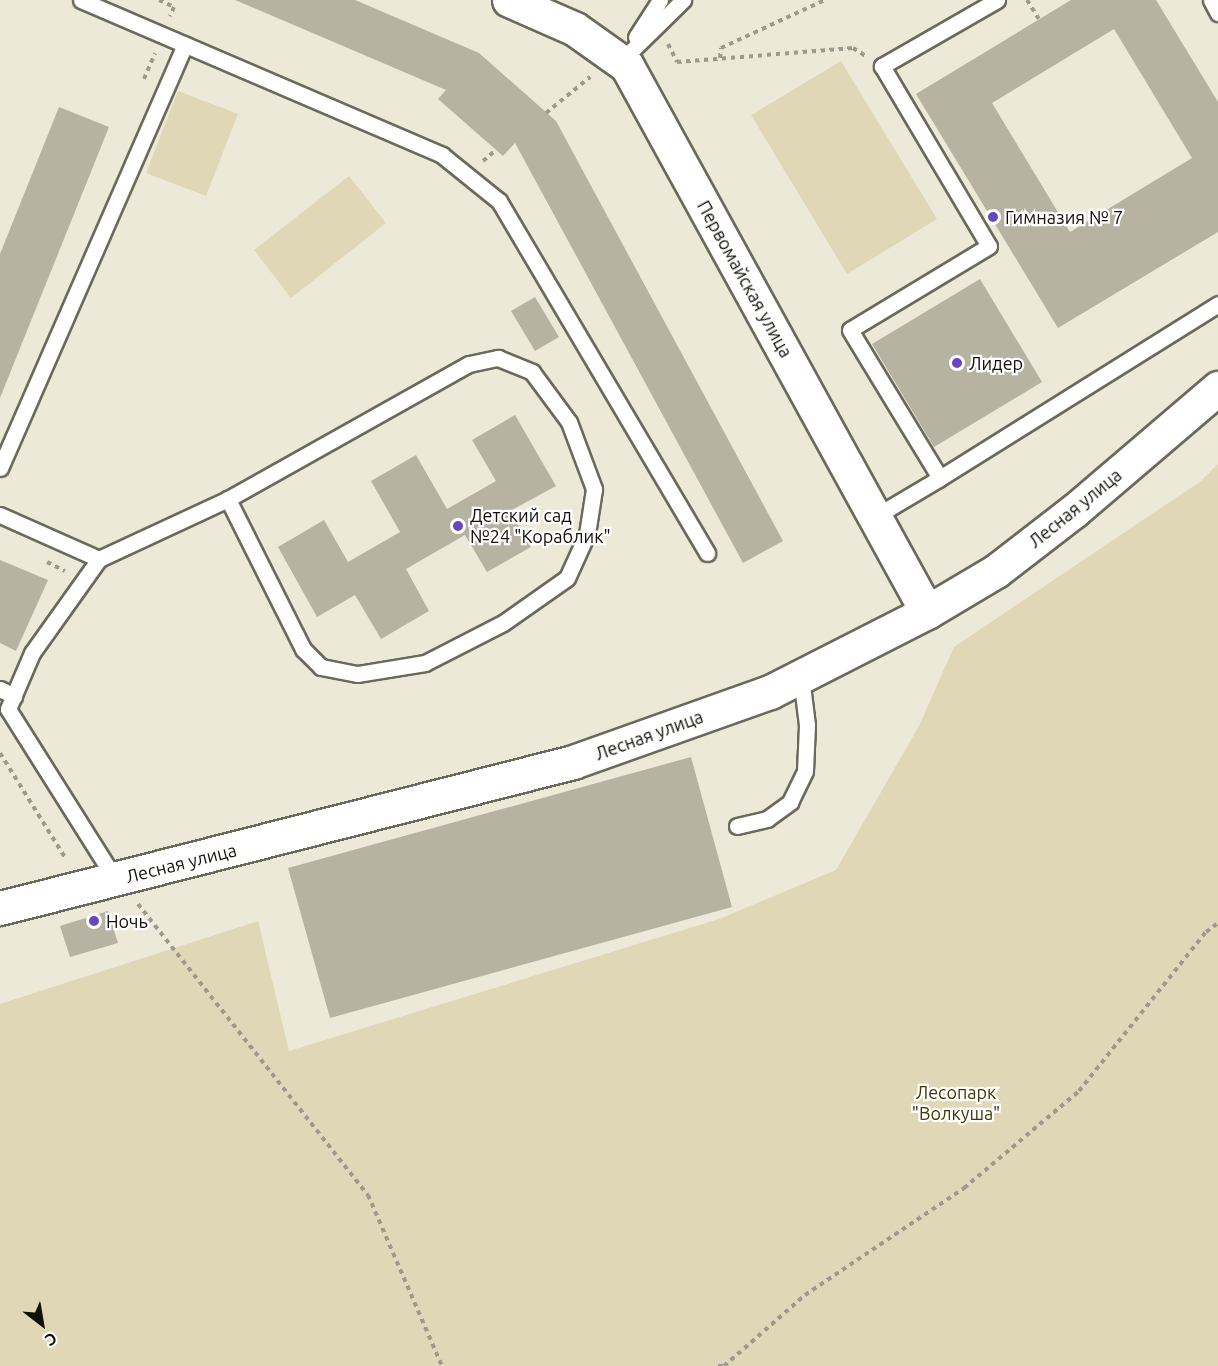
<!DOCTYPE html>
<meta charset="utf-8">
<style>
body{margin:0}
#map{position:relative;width:1218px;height:1366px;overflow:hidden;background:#ede9d8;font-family:Ubuntu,sans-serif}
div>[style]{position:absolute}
.green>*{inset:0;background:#e0d7b6}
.building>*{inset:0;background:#b7b3a3}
.path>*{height:4px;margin-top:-2px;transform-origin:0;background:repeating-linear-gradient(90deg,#9d9a8d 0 4.5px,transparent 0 9px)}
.roads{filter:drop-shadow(2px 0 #6c695a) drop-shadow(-2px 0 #6c695a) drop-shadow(0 2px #6c695a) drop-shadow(0 -2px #6c695a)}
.service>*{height:15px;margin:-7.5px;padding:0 7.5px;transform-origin:7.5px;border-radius:7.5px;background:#fff}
.tertiary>*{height:33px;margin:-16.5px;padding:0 16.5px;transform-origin:16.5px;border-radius:16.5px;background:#fff}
.dots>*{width:16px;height:16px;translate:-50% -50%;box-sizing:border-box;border:3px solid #fff;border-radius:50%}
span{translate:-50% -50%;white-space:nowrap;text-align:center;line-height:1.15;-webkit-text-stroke:4.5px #fff;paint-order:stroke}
.poi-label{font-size:18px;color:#12100b}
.left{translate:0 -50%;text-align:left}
.street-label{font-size:18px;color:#12100b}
.park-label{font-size:18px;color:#443904}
.north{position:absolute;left:12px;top:1294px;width:60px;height:60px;-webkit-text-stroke:4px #fff;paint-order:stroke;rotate:149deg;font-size:16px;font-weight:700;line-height:24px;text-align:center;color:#12100b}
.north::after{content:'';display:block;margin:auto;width:21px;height:27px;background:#12100b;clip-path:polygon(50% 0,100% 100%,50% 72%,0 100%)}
</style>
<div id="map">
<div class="green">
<i style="clip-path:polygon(841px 61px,937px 219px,847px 274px,751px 115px)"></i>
<i style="clip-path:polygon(178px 91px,238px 114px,206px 196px,146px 173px)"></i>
<i style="clip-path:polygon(349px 176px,386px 223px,291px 298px,254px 250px)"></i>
<i style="clip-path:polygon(1218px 464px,1218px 1366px,0 1366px,0 1004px,258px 921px,289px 1051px,719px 919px,836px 870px,919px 726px,954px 647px,1201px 481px)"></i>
</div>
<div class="building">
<i style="clip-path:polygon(235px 0,355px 0,479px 53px,556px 121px,783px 541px,743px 563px,515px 143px,503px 156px,438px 99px,446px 90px)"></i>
<i style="clip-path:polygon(evenodd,1071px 0,1156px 0,1218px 102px,1218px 232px,1058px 328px,916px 94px,1071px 0,1114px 29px,1192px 158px,1070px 232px,992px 103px,1114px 29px)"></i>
<i style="clip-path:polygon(59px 107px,109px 127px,0 398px,0 254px)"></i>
<i style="clip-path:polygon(980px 279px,1042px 382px,934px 447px,872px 344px)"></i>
<i style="clip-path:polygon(535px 297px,559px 337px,535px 351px,511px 311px)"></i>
<i style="clip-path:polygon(515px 415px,556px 486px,510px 511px,531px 547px,487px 572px,465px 535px,406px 569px,429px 611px,381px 639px,355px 595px,317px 617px,278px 547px,324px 520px,348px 562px,400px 532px,371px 481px,416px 455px,447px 509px,496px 481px,472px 440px)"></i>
<i style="clip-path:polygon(0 560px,48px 580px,16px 651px,0 643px)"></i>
<i style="clip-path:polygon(691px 757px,732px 907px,330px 1018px,288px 868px)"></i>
<i style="clip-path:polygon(108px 911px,118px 943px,70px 957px,60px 926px)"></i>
</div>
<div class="path">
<i style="left:159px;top:0;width:17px;rotate:25deg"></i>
<i style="left:174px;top:7px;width:10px;rotate:114deg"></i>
<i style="left:1027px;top:0;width:22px;rotate:58deg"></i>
<i style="left:668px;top:44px;width:20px;rotate:63deg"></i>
<i style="left:677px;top:62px;width:177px;rotate:-4.5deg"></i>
<i style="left:853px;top:48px;width:15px;rotate:32deg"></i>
<i style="left:720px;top:58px;width:10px;rotate:-84deg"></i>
<i style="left:721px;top:48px;width:115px;rotate:-24.8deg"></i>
<i style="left:144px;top:79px;width:28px;rotate:-67deg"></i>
<i style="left:546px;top:113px;width:57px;rotate:-39.3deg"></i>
<i style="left:483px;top:161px;width:17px;rotate:-40deg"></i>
<i style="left:47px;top:562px;width:20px;rotate:27deg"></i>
<i style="left:0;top:753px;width:125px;rotate:58.1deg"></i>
<i style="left:138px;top:904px;width:371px;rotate:51.7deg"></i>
<i style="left:368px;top:1195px;width:186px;rotate:66.6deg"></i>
<i style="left:718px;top:1366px;width:6px"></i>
<i style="left:724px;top:1366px;width:108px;rotate:-41.2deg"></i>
<i style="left:805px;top:1295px;width:192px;rotate:-33.9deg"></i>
<i style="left:964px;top:1188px;width:150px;rotate:-40.1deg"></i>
<i style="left:1079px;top:1091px;width:203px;rotate:-51.4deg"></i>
<i style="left:1206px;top:932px;width:15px;rotate:-37deg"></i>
</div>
<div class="roads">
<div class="service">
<i style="left:81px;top:0;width:393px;rotate:23.2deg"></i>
<i style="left:442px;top:155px;width:73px;rotate:38.9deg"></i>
<i style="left:499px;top:201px;width:409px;rotate:59.4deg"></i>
<i style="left:997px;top:0;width:133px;rotate:150.1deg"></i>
<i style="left:882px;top:66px;width:209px;rotate:59.3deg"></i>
<i style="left:989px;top:246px;width:162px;rotate:148.9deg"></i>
<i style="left:850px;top:330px;width:173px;rotate:58.7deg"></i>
<i style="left:940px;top:478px;width:328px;rotate:-32deg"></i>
<i style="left:1211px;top:0;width:15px;rotate:62deg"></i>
<i style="left:636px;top:37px;width:44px;rotate:-57deg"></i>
<i style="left:622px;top:60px;width:86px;rotate:-44.5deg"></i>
<i style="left:0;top:468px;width:462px;rotate:-66.4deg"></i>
<i style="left:0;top:515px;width:108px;rotate:24deg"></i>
<i style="left:99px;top:559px;width:115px;rotate:125.5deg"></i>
<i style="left:32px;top:653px;width:61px;rotate:113.2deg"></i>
<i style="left:8px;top:709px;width:201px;rotate:57.8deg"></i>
<i style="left:876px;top:516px;width:74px;rotate:-30.7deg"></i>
<i style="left:99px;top:559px;width:142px;rotate:-24.9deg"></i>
<i style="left:228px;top:499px;width:276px;rotate:-29.3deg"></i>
<i style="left:469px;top:364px;width:30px;rotate:-12deg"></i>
<i style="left:498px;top:358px;width:37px;rotate:22deg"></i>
<i style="left:532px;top:372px;width:62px;rotate:53.5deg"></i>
<i style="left:569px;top:422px;width:72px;rotate:69.5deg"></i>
<i style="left:594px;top:489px;width:46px;rotate:98.8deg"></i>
<i style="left:587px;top:534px;width:48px;rotate:114.4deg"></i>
<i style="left:567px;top:578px;width:78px;rotate:144.9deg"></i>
<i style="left:503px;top:623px;width:88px;rotate:152.9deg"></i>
<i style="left:425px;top:663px;width:69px;rotate:170.8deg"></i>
<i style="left:357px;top:674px;width:37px;rotate:-169deg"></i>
<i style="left:321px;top:667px;width:25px;rotate:-135deg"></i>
<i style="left:303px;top:649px;width:168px;rotate:-116.6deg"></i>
<i style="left:0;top:689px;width:16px;rotate:27deg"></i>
<i style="left:737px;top:826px;width:31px;rotate:-13deg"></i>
<i style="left:767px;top:819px;width:29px;rotate:-36deg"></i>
<i style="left:790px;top:802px;width:34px;rotate:-64deg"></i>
<i style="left:805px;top:771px;width:46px;rotate:-87.5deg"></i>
<i style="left:807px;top:725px;width:48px;rotate:-97.1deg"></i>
</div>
<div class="tertiary">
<i style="left:509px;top:0;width:72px;rotate:23.7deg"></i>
<i style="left:575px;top:29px;width:64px;rotate:35.4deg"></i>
<i style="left:627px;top:66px;width:623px;rotate:61.21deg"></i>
<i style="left:0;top:908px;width:591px;rotate:-14.29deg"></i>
<i style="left:573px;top:762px;width:209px;rotate:-19.6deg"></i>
<i style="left:770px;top:692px;width:176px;rotate:-27deg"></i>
<i style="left:927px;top:612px;width:80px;rotate:-30.7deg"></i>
<i style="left:996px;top:571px;width:100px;rotate:-37.7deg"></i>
<i style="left:1075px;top:510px;width:188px;rotate:-40.5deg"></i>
</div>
</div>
<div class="dots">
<i style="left:993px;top:217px;background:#6746bf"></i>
<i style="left:957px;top:363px;background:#6746bf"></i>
<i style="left:458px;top:526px;background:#6746bf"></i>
<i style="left:94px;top:921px;background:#6746bf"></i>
</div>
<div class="poi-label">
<span class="left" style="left:1005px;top:217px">Гимназия № 7</span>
<span class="left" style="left:969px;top:363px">Лидер</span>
<span class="left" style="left:470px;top:526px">Детский сад<br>№24 "Кораблик"</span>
<span class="left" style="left:106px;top:921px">Ночь</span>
</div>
<div class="street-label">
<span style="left:745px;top:279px;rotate:61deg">Первомайская улица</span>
<span style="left:1075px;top:508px;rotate:-39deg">Лесная улица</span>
<span style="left:649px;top:735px;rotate:-20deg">Лесная улица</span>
<span style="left:181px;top:863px;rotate:-14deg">Лесная улица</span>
</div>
<div class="park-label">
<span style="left:956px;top:1103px">Лесопарк<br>"Волкуша"</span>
</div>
<div class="north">С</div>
</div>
